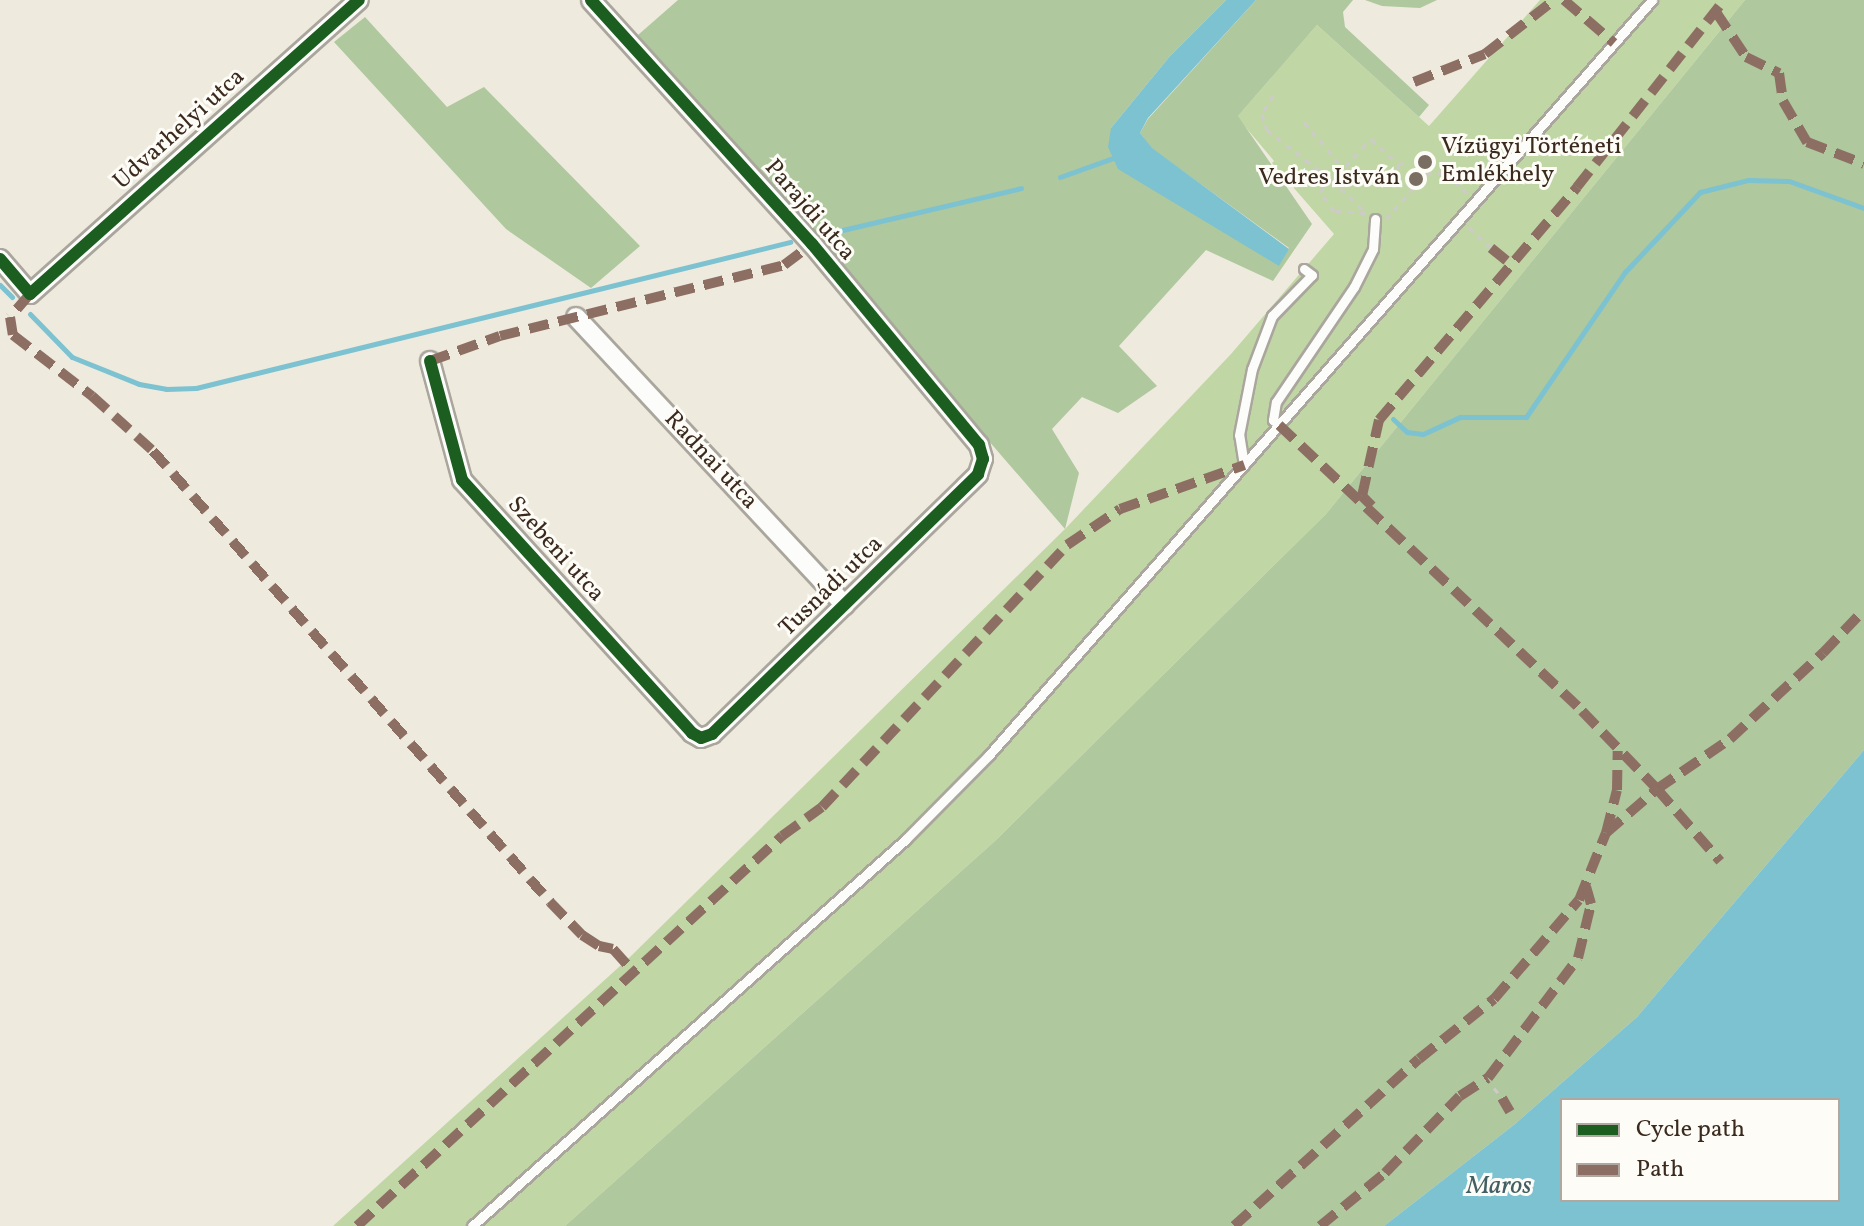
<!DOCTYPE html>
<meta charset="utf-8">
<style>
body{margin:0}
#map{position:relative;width:1864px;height:1226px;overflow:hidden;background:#eeeade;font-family:Vollkorn,serif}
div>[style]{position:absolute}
.green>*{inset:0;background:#c0d7a5}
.forest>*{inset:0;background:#afc89d}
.water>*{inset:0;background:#7dc2d1}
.stream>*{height:5px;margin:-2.5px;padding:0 2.5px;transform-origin:2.5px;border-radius:2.5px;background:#7dc2d1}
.path>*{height:3px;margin-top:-1.5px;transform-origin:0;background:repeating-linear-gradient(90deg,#cdcbc7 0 6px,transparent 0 12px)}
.roads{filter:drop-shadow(2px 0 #aaa69d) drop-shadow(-2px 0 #aaa69d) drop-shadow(0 2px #aaa69d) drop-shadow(0 -2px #aaa69d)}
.lane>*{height:9px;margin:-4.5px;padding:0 4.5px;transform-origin:4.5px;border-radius:4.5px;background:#fcfcfa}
.street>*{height:18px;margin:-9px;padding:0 9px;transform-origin:9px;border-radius:9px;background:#fcfcfa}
.quiet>*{height:10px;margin-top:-5px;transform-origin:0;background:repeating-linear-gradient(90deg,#8d6e63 0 20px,transparent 0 30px)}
.cycleway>*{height:12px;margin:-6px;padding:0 6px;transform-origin:6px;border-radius:6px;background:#1b5e20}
.dots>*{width:22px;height:22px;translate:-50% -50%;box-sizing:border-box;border:4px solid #fdfcf7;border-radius:50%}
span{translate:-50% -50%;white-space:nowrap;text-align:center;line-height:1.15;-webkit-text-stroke:6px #fdfcf7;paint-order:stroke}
.street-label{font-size:24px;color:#3b2a1e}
.poi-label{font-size:24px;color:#3b2a1e}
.left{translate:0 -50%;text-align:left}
.right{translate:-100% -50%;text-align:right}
.water-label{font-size:26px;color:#426063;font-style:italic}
.legend{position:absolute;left:1560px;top:1098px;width:280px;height:104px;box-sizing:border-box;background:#fdfcf7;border:2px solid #afa8a0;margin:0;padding:10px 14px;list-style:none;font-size:24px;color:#3b2a1e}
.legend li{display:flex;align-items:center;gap:16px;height:40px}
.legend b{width:40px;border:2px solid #afa8a0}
</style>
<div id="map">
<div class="green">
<i style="clip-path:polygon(1540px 0,1745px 0,1326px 514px,995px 841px,565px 1226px,333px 1226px,630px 957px,1065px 529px,1231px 354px,1334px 234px,1272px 163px,1274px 161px,1237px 117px,1317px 25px,1429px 126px)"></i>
</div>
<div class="forest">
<i style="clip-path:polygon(678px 0,1226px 0,1170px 56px,1111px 128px,1279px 265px,1289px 248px,1151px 148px,1140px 133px,1148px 119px,1256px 0,1353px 0,1343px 12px,1345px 27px,1429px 105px,1419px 117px,1317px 25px,1238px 116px,1312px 224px,1273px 281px,1206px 250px,1119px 346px,1157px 386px,1118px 413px,1082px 397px,1052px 429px,1079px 473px,1065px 529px,638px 35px)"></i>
<i style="clip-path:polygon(1365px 0,1437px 0,1420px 8px,1382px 6px)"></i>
<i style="clip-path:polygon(1745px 0,1864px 0,1864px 750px,1637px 1017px,1515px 1124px,1384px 1226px,565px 1226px,995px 841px,1326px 514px)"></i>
<i style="clip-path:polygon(365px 17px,447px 107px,484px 87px,640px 246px,591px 288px,506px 229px,334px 42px)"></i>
</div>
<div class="water">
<i style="clip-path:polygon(1226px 0,1256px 0,1148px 118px,1140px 133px,1152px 148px,1289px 249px,1279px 266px,1118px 169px,1108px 147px,1111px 128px,1170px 56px)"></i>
<i style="clip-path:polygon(evenodd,1864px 750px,1864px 1226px,1384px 1226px,1515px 1124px,1637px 1017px,1864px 750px,1562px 1100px,1838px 1100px,1838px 1200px,1562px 1200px,1562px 1100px)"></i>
</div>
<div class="stream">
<i style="left:1060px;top:177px;width:56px;rotate:-19.7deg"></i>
<i style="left:834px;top:232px;width:192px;rotate:-13.2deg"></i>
<i style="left:0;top:285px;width:17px;rotate:45deg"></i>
<i style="left:30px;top:314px;width:60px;rotate:45.7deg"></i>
<i style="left:72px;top:357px;width:72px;rotate:21.9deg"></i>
<i style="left:139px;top:384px;width:27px;rotate:10deg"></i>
<i style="left:166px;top:389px;width:30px;rotate:-2deg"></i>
<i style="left:196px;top:388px;width:612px;rotate:-13.81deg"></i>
<i style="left:1393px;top:419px;width:19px;rotate:43deg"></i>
<i style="left:1407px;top:432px;width:16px;rotate:7deg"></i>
<i style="left:1423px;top:434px;width:41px;rotate:-24.7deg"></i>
<i style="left:1460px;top:417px;width:66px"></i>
<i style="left:1526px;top:417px;width:176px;rotate:-55.7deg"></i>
<i style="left:1625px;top:272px;width:110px;rotate:-46.8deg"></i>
<i style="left:1700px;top:192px;width:49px;rotate:-14deg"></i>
<i style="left:1748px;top:180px;width:41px;rotate:1.4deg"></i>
<i style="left:1789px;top:181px;width:80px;rotate:19.8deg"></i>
</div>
<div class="path">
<i style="left:1273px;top:95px;width:22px;rotate:120deg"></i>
<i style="left:1262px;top:114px;width:17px;rotate:73deg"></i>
<i style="left:1267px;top:130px;width:82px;rotate:37.6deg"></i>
<i style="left:1332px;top:180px;width:43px;rotate:44.1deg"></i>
<i style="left:1304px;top:122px;width:59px;rotate:49.8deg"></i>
<i style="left:1398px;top:164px;width:9px;rotate:84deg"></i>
<i style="left:1366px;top:213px;width:32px;rotate:-176deg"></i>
<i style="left:1334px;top:211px;width:24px;rotate:-126deg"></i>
<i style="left:1320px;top:192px;width:74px;rotate:-46.1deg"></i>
<i style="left:1371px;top:139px;width:37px;rotate:43deg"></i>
<i style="left:1398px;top:164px;width:8px;rotate:-7deg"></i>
<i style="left:1386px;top:219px;width:60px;rotate:-48.4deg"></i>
<i style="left:1426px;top:174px;width:19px;rotate:-3deg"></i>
<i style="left:1445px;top:173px;width:30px;rotate:42deg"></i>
<i style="left:1469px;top:227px;width:30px;rotate:44deg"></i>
<i style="left:1494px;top:1088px;width:13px;rotate:51deg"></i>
</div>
<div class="roads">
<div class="lane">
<i style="left:1279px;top:425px;width:8px;rotate:-140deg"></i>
<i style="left:1273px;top:420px;width:18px;rotate:-81deg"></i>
<i style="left:1276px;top:402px;width:139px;rotate:-55.9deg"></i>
<i style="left:1354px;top:287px;width:42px;rotate:-63.4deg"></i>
<i style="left:1373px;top:249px;width:30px;rotate:-86deg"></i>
<i style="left:1244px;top:465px;width:30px;rotate:-99deg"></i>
<i style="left:1239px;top:435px;width:67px;rotate:-78.9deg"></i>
<i style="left:1252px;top:369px;width:57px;rotate:-69.3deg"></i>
<i style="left:1272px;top:316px;width:57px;rotate:-45.7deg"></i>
<i style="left:1312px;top:275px;width:10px;rotate:-143deg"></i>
<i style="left:472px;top:1226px;width:581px;rotate:-41.72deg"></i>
<i style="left:906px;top:839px;width:118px;rotate:-45.3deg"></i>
<i style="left:989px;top:755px;width:1005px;rotate:-48.71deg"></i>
</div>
<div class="street">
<i style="left:0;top:259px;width:46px;rotate:49.4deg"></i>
<i style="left:30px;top:294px;width:441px;rotate:-41.8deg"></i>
<i style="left:576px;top:317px;width:394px;rotate:47deg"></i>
<i style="left:430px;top:361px;width:123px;rotate:74.9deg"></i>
<i style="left:462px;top:480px;width:342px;rotate:47.7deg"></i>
<i style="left:692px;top:733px;width:10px;rotate:29deg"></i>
<i style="left:701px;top:738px;width:12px;rotate:-20deg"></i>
<i style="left:712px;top:734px;width:372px;rotate:-44.3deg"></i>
<i style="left:978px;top:474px;width:16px;rotate:-72deg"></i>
<i style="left:983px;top:459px;width:15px;rotate:-106deg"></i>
<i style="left:979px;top:445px;width:261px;rotate:-129.7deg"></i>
<i style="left:812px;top:244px;width:329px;rotate:-132.2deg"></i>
</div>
</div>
<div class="quiet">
<i style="left:1564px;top:0;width:66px;rotate:40.7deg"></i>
<i style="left:1716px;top:12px;width:54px;rotate:56.3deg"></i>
<i style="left:1746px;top:57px;width:37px;rotate:26deg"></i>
<i style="left:1779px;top:73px;width:28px;rotate:82deg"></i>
<i style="left:1783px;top:101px;width:48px;rotate:59.7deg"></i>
<i style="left:1807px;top:142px;width:61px;rotate:21.1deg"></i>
<i style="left:1414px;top:82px;width:76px;rotate:-21.5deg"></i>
<i style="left:1485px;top:54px;width:88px;rotate:-38deg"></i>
<i style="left:1491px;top:248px;width:26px;rotate:39deg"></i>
<i style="left:30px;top:294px;width:30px;rotate:131deg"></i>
<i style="left:10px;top:317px;width:18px;rotate:81deg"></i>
<i style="left:13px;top:335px;width:100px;rotate:37.7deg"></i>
<i style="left:92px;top:396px;width:82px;rotate:42deg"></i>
<i style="left:153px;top:451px;width:601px;rotate:48.64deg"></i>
<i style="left:550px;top:902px;width:46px;rotate:45.9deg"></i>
<i style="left:582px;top:935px;width:20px;rotate:33deg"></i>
<i style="left:599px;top:946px;width:14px;rotate:12deg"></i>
<i style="left:613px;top:949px;width:31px;rotate:48deg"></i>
<i style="left:430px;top:361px;width:74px;rotate:-19.7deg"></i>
<i style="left:500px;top:336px;width:293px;rotate:-14deg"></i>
<i style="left:784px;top:265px;width:35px;rotate:-37deg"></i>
<i style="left:1279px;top:425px;width:417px;rotate:43.3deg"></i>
<i style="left:1582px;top:711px;width:108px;rotate:46.1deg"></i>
<i style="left:1657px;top:789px;width:88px;rotate:-34.4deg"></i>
<i style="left:1730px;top:739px;width:127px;rotate:-42.8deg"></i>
<i style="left:1823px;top:653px;width:59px;rotate:-46.4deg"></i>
<i style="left:1372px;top:506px;width:14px;rotate:-135deg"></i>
<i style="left:1362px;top:496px;width:78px;rotate:-77.4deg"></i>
<i style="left:1379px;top:420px;width:306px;rotate:-49.6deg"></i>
<i style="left:1577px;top:187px;width:238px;rotate:-51.8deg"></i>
<i style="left:1606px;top:833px;width:67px;rotate:-40.8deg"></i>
<i style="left:1657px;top:789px;width:96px;rotate:48.8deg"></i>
<i style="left:1502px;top:1098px;width:16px;rotate:60deg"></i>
<i style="left:357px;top:1226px;width:577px;rotate:-42.54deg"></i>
<i style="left:782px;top:836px;width:49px;rotate:-35.9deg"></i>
<i style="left:822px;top:807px;width:359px;rotate:-46.9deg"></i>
<i style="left:1067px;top:545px;width:64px;rotate:-34.2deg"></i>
<i style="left:1120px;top:509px;width:132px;rotate:-19.5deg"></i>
<i style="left:1234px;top:1226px;width:249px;rotate:-42.1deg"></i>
<i style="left:1419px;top:1059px;width:96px;rotate:-38.7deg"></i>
<i style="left:1494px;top:999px;width:130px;rotate:-49.4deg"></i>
<i style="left:1579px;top:900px;width:72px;rotate:-68.1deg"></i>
<i style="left:1606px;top:833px;width:44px;rotate:-75.7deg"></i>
<i style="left:1617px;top:790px;width:39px;rotate:-89deg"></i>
<i style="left:1320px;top:1226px;width:84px;rotate:-39.2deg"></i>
<i style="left:1385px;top:1173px;width:107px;rotate:-45.8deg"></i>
<i style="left:1460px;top:1096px;width:33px;rotate:-33deg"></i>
<i style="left:1488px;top:1078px;width:150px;rotate:-53.1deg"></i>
<i style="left:1578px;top:958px;width:56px;rotate:-76.5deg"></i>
<i style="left:1591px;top:904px;width:18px;rotate:-106deg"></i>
</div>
<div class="cycleway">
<i style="left:0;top:259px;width:46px;rotate:49.4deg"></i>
<i style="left:30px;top:294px;width:441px;rotate:-41.8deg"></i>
<i style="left:430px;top:361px;width:123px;rotate:74.9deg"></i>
<i style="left:462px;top:480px;width:342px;rotate:47.7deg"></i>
<i style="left:692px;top:733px;width:10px;rotate:29deg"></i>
<i style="left:701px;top:738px;width:12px;rotate:-20deg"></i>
<i style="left:712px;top:734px;width:372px;rotate:-44.3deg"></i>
<i style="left:978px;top:474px;width:16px;rotate:-72deg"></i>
<i style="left:983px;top:459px;width:15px;rotate:-106deg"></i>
<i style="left:979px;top:445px;width:261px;rotate:-129.7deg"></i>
<i style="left:812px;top:244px;width:329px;rotate:-132.2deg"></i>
</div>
<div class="dots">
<i style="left:1425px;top:162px;background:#7a6d61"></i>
<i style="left:1416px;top:179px;background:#7a6d61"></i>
</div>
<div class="street-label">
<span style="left:180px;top:130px;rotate:-42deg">Udvarhelyi utca</span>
<span style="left:809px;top:211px;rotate:49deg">Parajdi utca</span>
<span style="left:710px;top:461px;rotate:47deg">Radnai utca</span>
<span style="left:555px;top:550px;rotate:48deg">Szebeni utca</span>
<span style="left:832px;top:587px;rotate:-44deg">Tusnádi utca</span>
</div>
<div class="poi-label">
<span class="left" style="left:1441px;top:162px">Vízügyi Történeti<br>Emlékhely</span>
<span class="right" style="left:1400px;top:179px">Vedres István</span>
</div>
<div class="water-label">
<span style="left:1499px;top:1187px">Maros</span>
</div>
<ul class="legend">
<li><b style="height:10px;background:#1b5e20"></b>Cycle path</li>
<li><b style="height:10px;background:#8d6e63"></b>Path</li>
</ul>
</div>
